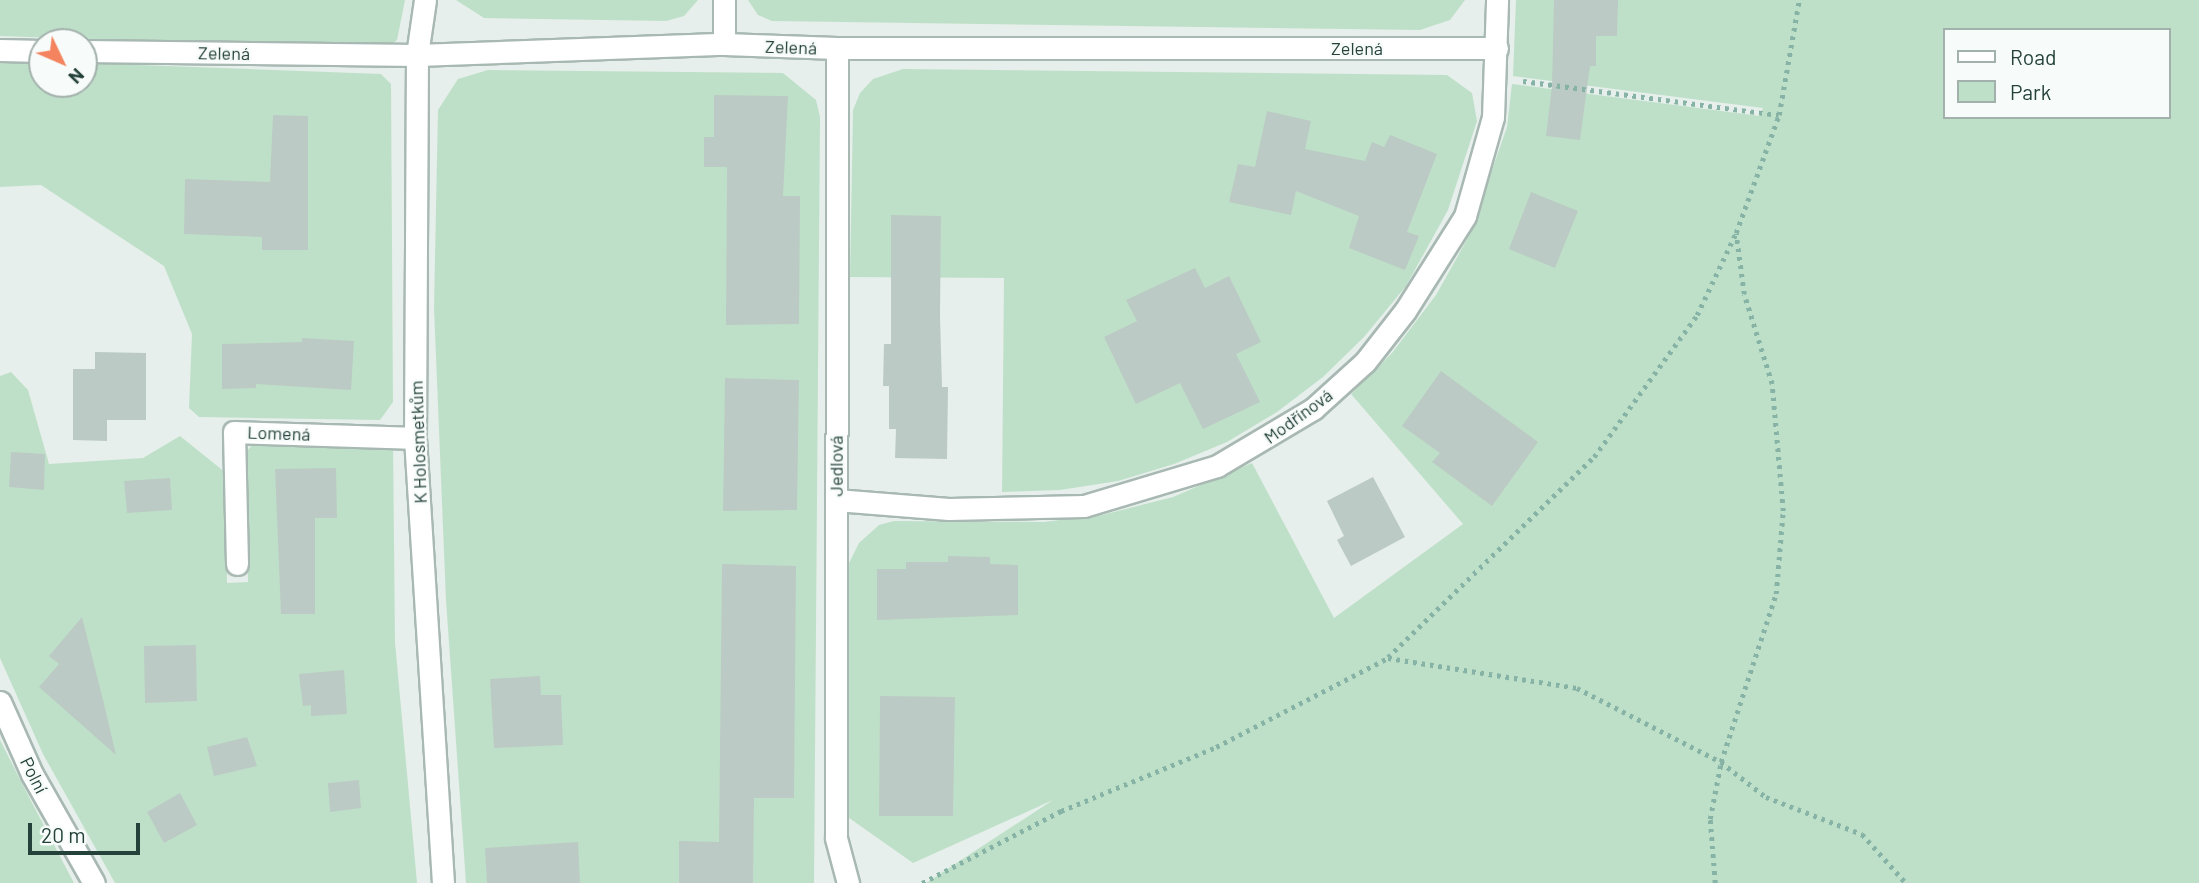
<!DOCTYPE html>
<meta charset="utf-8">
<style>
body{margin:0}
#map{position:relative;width:2199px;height:883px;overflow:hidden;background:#e6efeb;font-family:Barlow,sans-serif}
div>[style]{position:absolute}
.green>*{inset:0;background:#bfe0c8}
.building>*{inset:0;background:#bbcac4}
.path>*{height:4.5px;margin-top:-2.25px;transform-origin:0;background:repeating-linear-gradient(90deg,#86b3a5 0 3.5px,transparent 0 8.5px)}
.roads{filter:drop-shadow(2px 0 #a8b8b2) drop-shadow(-2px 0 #a8b8b2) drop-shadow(0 2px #a8b8b2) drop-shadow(0 -2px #a8b8b2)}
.minor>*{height:21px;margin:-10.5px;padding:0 10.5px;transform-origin:10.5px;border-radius:10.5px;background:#fff}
span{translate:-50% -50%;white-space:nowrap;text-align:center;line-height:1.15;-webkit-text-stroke:5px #f7fbf9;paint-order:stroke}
.street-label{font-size:18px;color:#24423a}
.legend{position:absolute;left:1943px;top:28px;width:228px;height:91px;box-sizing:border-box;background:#f7fbf9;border:2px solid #a3b1ad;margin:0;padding:9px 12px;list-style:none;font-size:21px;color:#24423a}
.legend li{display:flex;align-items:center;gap:14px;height:35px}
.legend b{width:35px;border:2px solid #a3b1ad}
.north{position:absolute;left:28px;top:28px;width:70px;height:70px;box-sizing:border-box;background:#f7fbf9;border:2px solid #a3b1ad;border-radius:50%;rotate:134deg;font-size:19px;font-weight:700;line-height:28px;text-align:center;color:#24423a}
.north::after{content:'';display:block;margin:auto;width:24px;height:32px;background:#f4845f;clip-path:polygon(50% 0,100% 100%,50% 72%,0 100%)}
.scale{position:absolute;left:28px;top:823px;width:112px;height:32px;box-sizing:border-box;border:4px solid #24423a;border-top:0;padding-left:9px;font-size:21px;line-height:24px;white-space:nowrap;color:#24423a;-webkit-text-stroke:5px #f7fbf9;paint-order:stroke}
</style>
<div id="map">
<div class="green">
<i style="clip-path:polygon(0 0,405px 0,397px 40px,383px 50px,0 36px)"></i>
<i style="clip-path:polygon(456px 0,698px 0,684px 16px,666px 21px,484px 18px)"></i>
<i style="clip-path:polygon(748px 0,1465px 0,1450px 20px,1420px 30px,772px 21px,758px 15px)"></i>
<i style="clip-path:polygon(evenodd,1516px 0,2199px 0,2199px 883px,926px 883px,1053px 800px,913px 863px,845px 815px,849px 563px,859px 543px,879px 525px,894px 521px,1044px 522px,1102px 515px,1173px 497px,1252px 463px,1334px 618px,1463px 524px,1351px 394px,1392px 353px,1436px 295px,1469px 236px,1507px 127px,1512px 84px,1760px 116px,1763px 108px,1513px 76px,1516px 0,1945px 30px,2169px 30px,2169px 117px,1945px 117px,1945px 30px)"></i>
<i style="clip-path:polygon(0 60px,42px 61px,42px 84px,84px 84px,84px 63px,381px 74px,391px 84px,393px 402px,380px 420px,199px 417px,189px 408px,192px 334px,164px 266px,41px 185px,0 187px)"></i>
<i style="clip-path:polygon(903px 69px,1447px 75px,1472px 93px,1477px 121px,1448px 210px,1406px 286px,1364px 337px,1323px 377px,1277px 412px,1227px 442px,1174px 464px,1118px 481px,1060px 490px,1002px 492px,1004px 278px,850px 277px,853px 110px,860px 93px,873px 79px)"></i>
<i style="clip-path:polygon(488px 70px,783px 73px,816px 100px,820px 117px,814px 883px,466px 883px,446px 600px,434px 308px,438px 110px,458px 79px)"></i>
<i style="clip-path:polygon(11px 372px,28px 390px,49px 464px,143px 458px,180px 436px,226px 473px,227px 583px,248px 582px,247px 451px,258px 438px,393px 442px,395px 642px,417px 883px,115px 883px,43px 754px,0 658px,0 376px)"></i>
<i style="clip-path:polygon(0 740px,30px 799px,74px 883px,0 883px)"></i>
</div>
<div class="building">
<i style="clip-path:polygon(1554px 0,1618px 0,1617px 36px,1596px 36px,1596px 66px,1590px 66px,1580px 140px,1546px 136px,1552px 86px)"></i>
<i style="clip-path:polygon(714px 95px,788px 96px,783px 196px,800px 196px,799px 324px,726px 325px,727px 167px,704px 167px,704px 137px,714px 137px)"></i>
<i style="clip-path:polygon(1267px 111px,1311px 121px,1305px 149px,1365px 161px,1372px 142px,1384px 147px,1390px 135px,1437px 154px,1407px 232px,1419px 236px,1405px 270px,1349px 248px,1359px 216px,1296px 191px,1291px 215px,1229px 202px,1238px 164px,1255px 167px)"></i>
<i style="clip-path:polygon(273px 115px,308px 116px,308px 250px,262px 250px,262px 237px,184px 234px,185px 179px,270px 182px)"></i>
<i style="clip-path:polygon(1531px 192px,1578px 211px,1555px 268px,1509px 249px)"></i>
<i style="clip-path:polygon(891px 215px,941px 216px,940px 316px,942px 387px,948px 387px,947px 459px,895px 458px,896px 429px,889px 429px,889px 386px,883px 386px,884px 344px,891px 344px)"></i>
<i style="clip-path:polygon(1195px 268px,1205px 288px,1229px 276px,1261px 342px,1236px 354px,1260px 402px,1203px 429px,1180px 383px,1136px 404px,1104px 337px,1137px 321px,1126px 300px)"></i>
<i style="clip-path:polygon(302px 338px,354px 341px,351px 390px,256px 384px,256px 388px,222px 389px,222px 344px,302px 342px)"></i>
<i style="clip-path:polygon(95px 352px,146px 353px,146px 420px,107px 420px,107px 441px,73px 440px,73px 369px,95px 369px)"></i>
<i style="clip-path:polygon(1441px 371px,1538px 442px,1492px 506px,1432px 462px,1440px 453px,1402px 426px)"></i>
<i style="clip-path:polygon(725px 378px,799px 380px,797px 510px,723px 511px)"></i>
<i style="clip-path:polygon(11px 452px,45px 454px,44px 490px,9px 487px)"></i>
<i style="clip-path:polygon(336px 468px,337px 518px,315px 518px,315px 614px,281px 614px,275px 469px)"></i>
<i style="clip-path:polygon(1373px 477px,1405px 537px,1351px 566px,1337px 540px,1344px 536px,1327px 501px)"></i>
<i style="clip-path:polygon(170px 478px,172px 510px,127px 513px,124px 481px)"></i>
<i style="clip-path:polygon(948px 556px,990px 557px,990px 564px,1018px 565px,1018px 615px,877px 620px,877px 569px,906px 569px,906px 562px,948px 562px)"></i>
<i style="clip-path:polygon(722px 564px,796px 566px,794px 798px,754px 798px,753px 883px,679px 883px,679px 841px,719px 842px)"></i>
<i style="clip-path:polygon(82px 617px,104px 704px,116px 755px,39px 687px,59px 664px,49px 656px)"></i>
<i style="clip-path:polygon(196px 645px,197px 701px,145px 703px,144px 646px)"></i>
<i style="clip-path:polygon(344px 670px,347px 714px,311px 716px,311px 705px,303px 706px,299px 674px)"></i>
<i style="clip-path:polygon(540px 676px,541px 695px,561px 695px,563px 745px,494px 748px,490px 679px)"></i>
<i style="clip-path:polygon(880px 696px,955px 697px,953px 816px,879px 816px)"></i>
<i style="clip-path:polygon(247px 737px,257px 766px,214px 776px,207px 747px)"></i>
<i style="clip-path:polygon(359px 780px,361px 808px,330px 812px,328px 783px)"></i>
<i style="clip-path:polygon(180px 793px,197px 825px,164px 843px,147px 812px)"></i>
<i style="clip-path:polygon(578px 842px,580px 883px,487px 883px,485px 848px)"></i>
</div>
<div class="path">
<i style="left:1523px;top:81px;width:258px;rotate:7.6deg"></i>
<i style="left:1388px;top:657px;width:287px;rotate:-44.2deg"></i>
<i style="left:1594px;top:457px;width:175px;rotate:-54deg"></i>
<i style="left:1697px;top:315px;width:91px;rotate:-64.6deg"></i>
<i style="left:1736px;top:233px;width:126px;rotate:-70deg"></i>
<i style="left:1779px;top:115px;width:117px;rotate:-80.1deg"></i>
<i style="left:922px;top:883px;width:157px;rotate:-27.4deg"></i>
<i style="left:1061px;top:811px;width:168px;rotate:-22.4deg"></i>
<i style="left:1216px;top:747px;width:194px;rotate:-27.4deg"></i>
<i style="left:1388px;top:658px;width:191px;rotate:9deg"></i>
<i style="left:1577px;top:688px;width:162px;rotate:27.2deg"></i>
<i style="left:1721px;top:762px;width:57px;rotate:37.9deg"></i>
<i style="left:1766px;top:797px;width:103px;rotate:21.1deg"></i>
<i style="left:1862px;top:834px;width:66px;rotate:48.1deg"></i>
<i style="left:1715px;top:883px;width:64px;rotate:-94.5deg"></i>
<i style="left:1710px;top:819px;width:58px;rotate:-79.1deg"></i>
<i style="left:1721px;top:762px;width:177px;rotate:-71.9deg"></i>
<i style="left:1776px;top:594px;width:83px;rotate:-85.2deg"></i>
<i style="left:1783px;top:511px;width:127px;rotate:-95deg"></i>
<i style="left:1772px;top:384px;width:94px;rotate:-107.3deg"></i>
<i style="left:1744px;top:294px;width:61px;rotate:-97.6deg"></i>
</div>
<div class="roads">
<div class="minor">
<i style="left:425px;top:0;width:56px;rotate:98.3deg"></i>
<i style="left:417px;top:55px;width:383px;rotate:90.3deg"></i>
<i style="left:415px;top:438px;width:446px;rotate:86.4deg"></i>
<i style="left:724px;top:44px;width:44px;rotate:-90deg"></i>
<i style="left:837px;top:48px;width:790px;rotate:90.07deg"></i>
<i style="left:836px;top:838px;width:47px;rotate:75.1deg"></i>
<i style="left:0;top:50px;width:42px;rotate:1.4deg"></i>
<i style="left:84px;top:51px;width:333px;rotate:0.7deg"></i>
<i style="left:417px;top:55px;width:307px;rotate:-2.1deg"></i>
<i style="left:724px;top:44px;width:113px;rotate:2deg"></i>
<i style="left:837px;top:48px;width:660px"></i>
<i style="left:836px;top:500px;width:113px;rotate:4.6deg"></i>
<i style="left:949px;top:509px;width:135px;rotate:-1.3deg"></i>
<i style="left:1084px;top:506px;width:139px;rotate:-16.7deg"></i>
<i style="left:1217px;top:466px;width:112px;rotate:-30.7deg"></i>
<i style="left:1313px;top:409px;width:70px;rotate:-42.1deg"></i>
<i style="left:1365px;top:362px;width:65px;rotate:-51.9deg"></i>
<i style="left:1405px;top:311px;width:112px;rotate:-57.7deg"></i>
<i style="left:1465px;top:216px;width:103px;rotate:-74.2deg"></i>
<i style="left:1493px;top:117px;width:117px;rotate:-88deg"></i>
<i style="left:237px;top:564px;width:132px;rotate:-91.3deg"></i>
<i style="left:234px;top:432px;width:181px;rotate:1.9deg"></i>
<i style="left:0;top:702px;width:79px;rotate:66deg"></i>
<i style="left:32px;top:774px;width:125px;rotate:60.4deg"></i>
</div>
</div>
<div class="street-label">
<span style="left:791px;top:47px;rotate:2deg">Zelená</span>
<span style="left:1357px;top:48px">Zelená</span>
<span style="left:224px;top:53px;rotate:1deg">Zelená</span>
<span style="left:1298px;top:416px;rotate:-36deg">Modřínová</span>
<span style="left:279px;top:433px;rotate:2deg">Lomená</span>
<span style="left:418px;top:442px;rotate:-92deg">K Holosmetkům</span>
<span style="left:836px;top:466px;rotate:-90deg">Jedlová</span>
<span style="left:34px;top:775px;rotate:63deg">Polní</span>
</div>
<ul class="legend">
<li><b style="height:9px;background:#fff"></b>Road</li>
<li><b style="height:19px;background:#bfe0c8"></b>Park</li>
</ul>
<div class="north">N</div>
<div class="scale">20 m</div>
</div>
